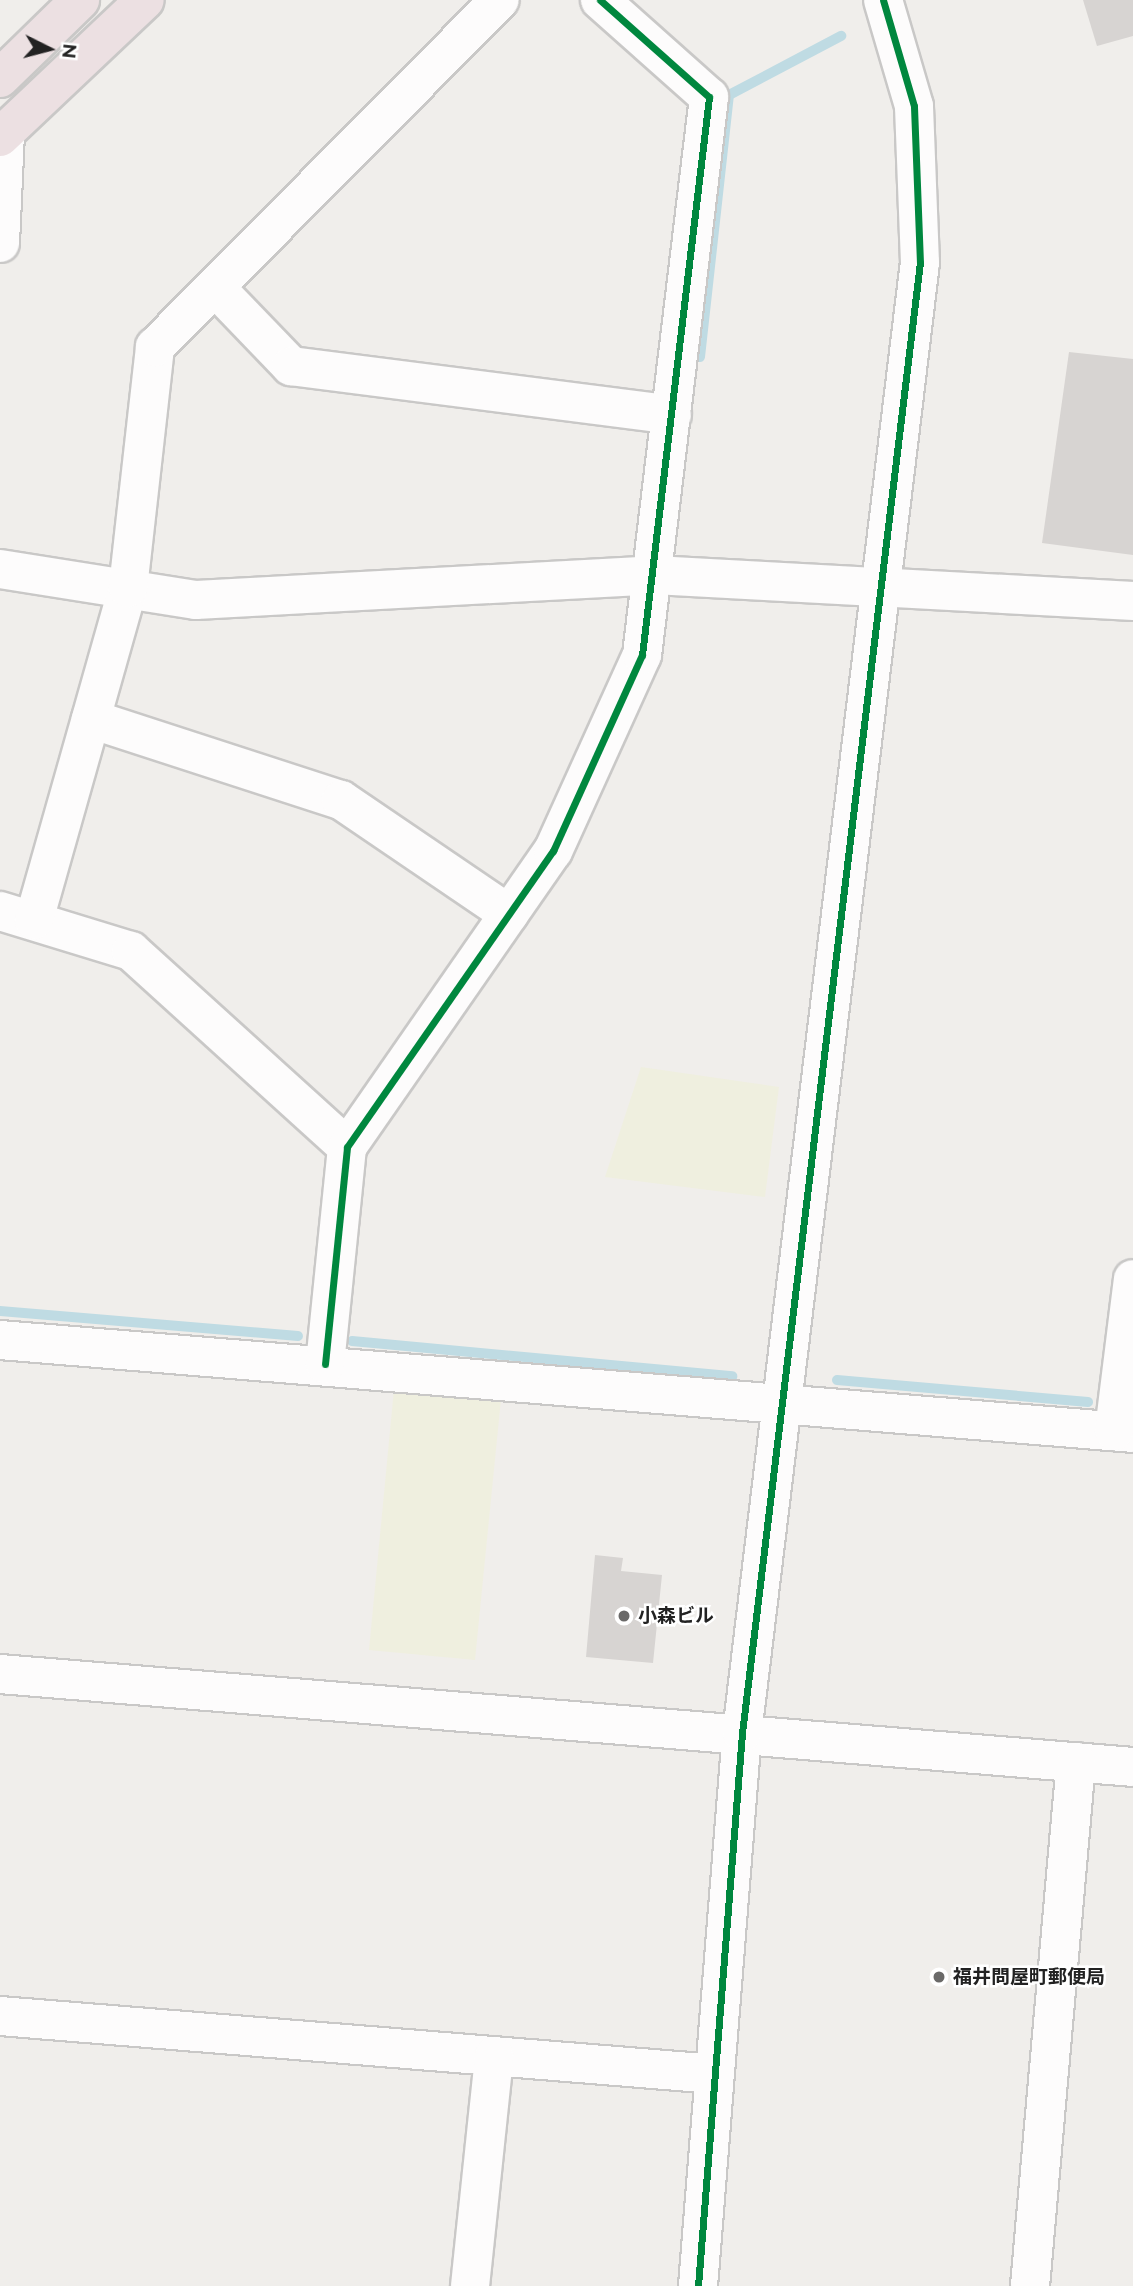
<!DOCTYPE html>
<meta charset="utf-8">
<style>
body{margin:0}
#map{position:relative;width:1133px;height:2286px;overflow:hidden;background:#f0eeeb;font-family:Raleway,"Noto Sans JP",sans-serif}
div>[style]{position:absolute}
.farmland>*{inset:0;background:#efefdf}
.stream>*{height:10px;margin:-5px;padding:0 5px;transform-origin:5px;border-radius:5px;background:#bfdbe3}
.building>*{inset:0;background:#d7d4d2}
.roads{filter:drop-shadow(2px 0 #c9c8c7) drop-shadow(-2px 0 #c9c8c7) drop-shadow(0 2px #c9c8c7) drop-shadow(0 -2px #c9c8c7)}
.minor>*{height:38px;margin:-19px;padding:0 19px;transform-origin:19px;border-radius:19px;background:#fdfcfc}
.highway>*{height:38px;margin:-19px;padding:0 19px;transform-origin:19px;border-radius:19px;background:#ece0e2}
.cycleway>*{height:7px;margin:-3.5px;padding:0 3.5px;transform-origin:3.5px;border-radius:3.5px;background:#00873e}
.dots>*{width:19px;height:19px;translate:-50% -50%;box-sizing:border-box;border:4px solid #fff;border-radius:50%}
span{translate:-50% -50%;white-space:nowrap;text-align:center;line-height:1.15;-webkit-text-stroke:5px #fff;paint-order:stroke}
.poi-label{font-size:19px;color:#222;font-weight:700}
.left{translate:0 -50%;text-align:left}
.north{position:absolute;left:14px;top:14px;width:70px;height:70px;-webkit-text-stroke:5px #fff;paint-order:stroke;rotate:96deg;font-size:19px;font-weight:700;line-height:28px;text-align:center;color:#222}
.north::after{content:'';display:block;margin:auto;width:24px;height:32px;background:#222;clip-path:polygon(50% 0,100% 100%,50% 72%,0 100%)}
</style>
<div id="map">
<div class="farmland">
<i style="clip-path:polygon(641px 1067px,779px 1087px,765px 1197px,605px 1177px)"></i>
<i style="clip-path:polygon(394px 1389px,501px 1399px,475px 1660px,369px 1650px)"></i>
</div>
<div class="stream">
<i style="left:700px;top:357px;width:264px;rotate:-83.7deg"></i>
<i style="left:729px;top:95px;width:127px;rotate:-27.8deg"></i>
<i style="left:0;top:1311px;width:299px;rotate:4.8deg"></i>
<i style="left:352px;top:1341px;width:382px;rotate:5.3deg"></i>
<i style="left:837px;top:1380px;width:252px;rotate:5deg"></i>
</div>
<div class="building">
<i style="clip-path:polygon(1083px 0,1133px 0,1133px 36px,1097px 46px)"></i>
<i style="clip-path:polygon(1069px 352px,1133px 359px,1133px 555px,1042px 543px)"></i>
<i style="clip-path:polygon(595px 1555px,623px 1558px,621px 1571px,662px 1575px,653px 1663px,586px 1657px)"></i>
</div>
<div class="roads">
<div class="minor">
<i style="left:0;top:243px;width:111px;rotate:-87.4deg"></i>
<i style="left:215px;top:287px;width:110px;rotate:46.1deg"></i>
<i style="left:291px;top:366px;width:384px;rotate:7.3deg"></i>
<i style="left:0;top:569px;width:198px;rotate:9deg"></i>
<i style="left:196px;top:600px;width:459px;rotate:-3.1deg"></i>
<i style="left:654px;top:575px;width:480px;rotate:3.1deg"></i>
<i style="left:91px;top:719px;width:263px;rotate:18deg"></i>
<i style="left:341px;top:800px;width:203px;rotate:34.2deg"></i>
<i style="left:0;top:911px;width:137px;rotate:17deg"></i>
<i style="left:131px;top:951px;width:292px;rotate:42.2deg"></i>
<i style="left:34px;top:920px;width:345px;rotate:-74.2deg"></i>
<i style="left:128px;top:588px;width:243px;rotate:-83.6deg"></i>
<i style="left:155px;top:347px;width:489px;rotate:-45.2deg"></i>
<i style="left:0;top:1340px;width:1137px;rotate:4.69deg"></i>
<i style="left:325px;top:1364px;width:218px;rotate:-84.2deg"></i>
<i style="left:347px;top:1147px;width:361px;rotate:-55.2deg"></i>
<i style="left:553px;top:851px;width:215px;rotate:-65.6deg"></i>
<i style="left:642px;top:655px;width:562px;rotate:-83.15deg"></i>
<i style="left:709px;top:97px;width:146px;rotate:-138.3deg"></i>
<i style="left:1114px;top:1431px;width:153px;rotate:-82.9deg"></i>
<i style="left:0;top:1674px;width:1137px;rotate:4.69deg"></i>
<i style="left:0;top:2016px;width:717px;rotate:4.64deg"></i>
<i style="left:470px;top:2286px;width:231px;rotate:-84deg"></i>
<i style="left:698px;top:2286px;width:555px;rotate:-85.45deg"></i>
<i style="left:742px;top:1733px;width:1481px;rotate:-83.1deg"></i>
<i style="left:920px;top:263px;width:157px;rotate:-92.2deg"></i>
<i style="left:914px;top:106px;width:110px;rotate:-106.3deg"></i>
<i style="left:1030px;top:2286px;width:526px;rotate:-84.98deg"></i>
</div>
<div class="highway">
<i style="left:0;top:78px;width:112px;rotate:-44.3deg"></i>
<i style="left:0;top:137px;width:199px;rotate:-43.4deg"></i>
</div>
</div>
<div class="cycleway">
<i style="left:325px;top:1364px;width:218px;rotate:-84.2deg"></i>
<i style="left:347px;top:1147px;width:361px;rotate:-55.2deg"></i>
<i style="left:553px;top:851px;width:215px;rotate:-65.6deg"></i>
<i style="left:642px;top:655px;width:562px;rotate:-83.15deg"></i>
<i style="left:709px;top:97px;width:146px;rotate:-138.3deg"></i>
<i style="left:698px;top:2286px;width:555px;rotate:-85.45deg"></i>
<i style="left:742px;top:1733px;width:1481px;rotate:-83.1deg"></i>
<i style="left:920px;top:263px;width:157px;rotate:-92.2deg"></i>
<i style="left:914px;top:106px;width:110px;rotate:-106.3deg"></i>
</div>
<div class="dots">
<i style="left:624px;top:1616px;background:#6a6968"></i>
<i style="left:939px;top:1977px;background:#6a6968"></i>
</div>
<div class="poi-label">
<span class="left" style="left:638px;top:1616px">小森ビル</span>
<span class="left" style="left:953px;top:1977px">福井問屋町郵便局</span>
</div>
<div class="north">N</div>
</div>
